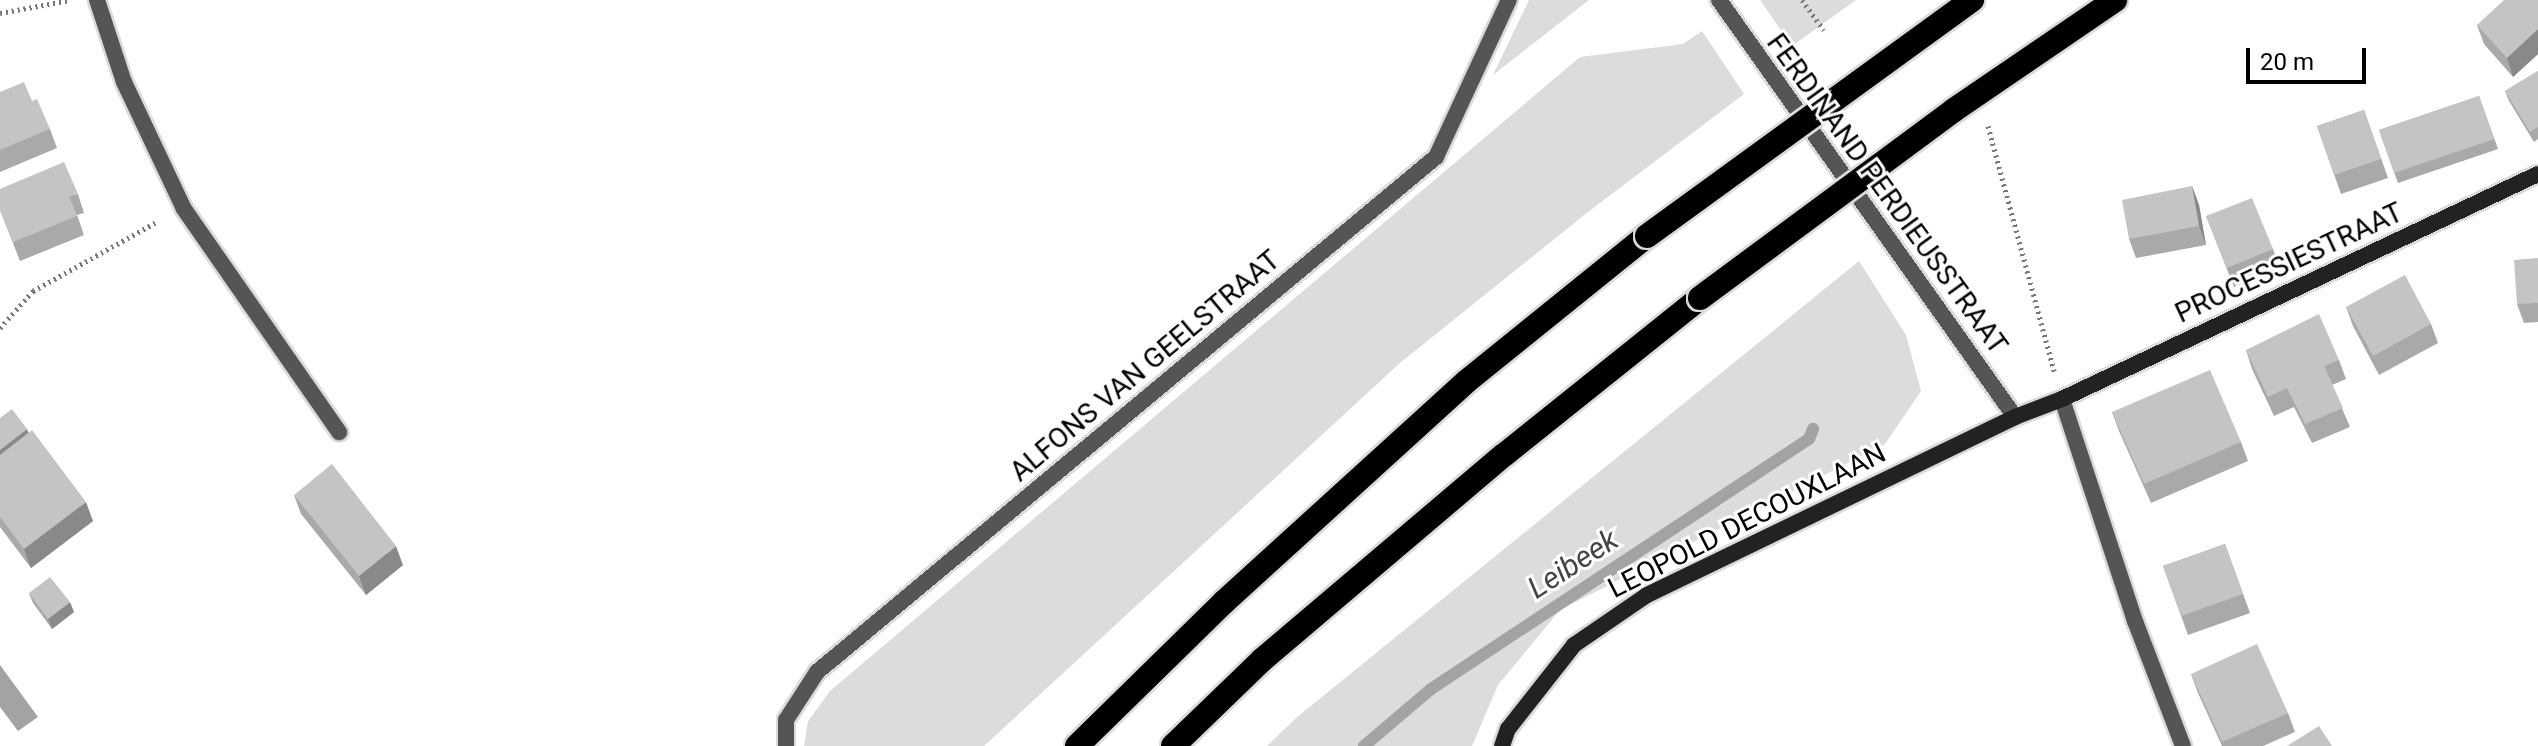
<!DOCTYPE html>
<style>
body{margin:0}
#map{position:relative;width:2538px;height:746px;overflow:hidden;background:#fff;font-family:Roboto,sans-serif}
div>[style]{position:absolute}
.green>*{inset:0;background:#dcdcdc}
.water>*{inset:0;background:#a3a3a3}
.stream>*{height:12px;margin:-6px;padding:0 6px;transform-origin:6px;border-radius:6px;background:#a3a3a3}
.path>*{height:5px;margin-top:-2.5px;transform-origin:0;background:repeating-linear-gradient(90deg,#777 0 2px,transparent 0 6px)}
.roads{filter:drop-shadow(2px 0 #dbdbdb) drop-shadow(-2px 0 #dbdbdb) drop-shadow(0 2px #dbdbdb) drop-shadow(0 -2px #dbdbdb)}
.street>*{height:16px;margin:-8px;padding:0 8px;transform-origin:8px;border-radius:8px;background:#555}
.secondary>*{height:16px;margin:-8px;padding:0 8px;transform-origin:8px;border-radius:8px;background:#222}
.highway>*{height:24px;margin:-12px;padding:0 12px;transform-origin:12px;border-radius:12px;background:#000}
.bridges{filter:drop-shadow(2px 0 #dbdbdb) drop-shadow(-2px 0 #dbdbdb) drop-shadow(0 2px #dbdbdb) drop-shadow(0 -2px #dbdbdb)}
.highway-bridge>*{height:24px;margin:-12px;padding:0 12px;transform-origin:12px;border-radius:12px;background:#000}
.wall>*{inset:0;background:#a9a9a9}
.shaded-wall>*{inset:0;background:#898989}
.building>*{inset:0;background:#c4c4c4}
span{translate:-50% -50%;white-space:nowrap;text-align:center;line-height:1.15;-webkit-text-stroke:6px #fff;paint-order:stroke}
.street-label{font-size:28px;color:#000}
.water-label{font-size:30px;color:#444;font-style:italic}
.scale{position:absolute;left:2246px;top:48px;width:120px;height:36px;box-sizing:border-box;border:4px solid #000;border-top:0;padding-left:10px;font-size:24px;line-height:28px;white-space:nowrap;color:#000;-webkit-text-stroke:6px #fff;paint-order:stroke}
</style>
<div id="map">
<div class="green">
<i style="clip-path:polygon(1529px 0,1589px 0,1493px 75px)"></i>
<i style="clip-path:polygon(1760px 0,1856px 0,1792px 46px)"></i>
<i style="clip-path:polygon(1702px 31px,1744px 94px,1588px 212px,1400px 363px,984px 746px,804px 746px,808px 721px,830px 691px,1580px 57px,1683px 44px)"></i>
<i style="clip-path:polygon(1859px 261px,1906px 335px,1921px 391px,1885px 444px,1560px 610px,1498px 685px,1472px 746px,1267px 746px,1296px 718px)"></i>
</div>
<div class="water">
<i style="clip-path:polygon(0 665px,38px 717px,18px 731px,0 707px)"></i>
</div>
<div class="stream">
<i style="left:1364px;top:746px;width:88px;rotate:-40.4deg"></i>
<i style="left:1431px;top:689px;width:453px;rotate:-33.5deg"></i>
<i style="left:1809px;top:439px;width:11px;rotate:-68deg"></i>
</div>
<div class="path">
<i style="left:1802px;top:0;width:37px;rotate:54deg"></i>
<i style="left:0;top:13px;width:71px;rotate:-10.5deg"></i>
<i style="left:1988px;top:126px;width:254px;rotate:74.9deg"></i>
<i style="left:0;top:328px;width:50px;rotate:-48.3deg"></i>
<i style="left:33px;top:291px;width:143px;rotate:-29.2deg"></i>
</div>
<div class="roads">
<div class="street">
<i style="left:97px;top:0;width:86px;rotate:71.8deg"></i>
<i style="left:124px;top:82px;width:140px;rotate:64.7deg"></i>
<i style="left:184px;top:209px;width:272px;rotate:55.2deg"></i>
<i style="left:1719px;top:0;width:511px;rotate:54.63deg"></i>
<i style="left:2062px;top:399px;width:234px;rotate:71.8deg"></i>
<i style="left:2135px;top:621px;width:134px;rotate:69deg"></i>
<i style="left:786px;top:746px;width:26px;rotate:-90deg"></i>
<i style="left:786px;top:720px;width:57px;rotate:-57.1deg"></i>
<i style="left:817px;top:672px;width:805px;rotate:-39.76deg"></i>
<i style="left:1436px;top:157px;width:173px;rotate:-65.1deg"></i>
</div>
<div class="secondary">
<i style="left:1502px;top:746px;width:18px;rotate:-71deg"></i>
<i style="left:1508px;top:729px;width:107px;rotate:-51.8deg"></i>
<i style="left:1574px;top:645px;width:88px;rotate:-34.4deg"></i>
<i style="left:1647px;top:595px;width:409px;rotate:-25.8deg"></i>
<i style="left:2015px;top:417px;width:50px;rotate:-21deg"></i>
<i style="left:2062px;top:399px;width:526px;rotate:-25.3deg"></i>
</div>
<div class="highway">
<i style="left:1077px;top:746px;width:206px;rotate:-44.4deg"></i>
<i style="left:1224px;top:602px;width:328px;rotate:-42.3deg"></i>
<i style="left:1467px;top:381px;width:231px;rotate:-38.9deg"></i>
<i style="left:1173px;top:746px;width:124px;rotate:-44deg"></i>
<i style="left:1262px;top:660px;width:317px;rotate:-40.3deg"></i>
<i style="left:1504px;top:455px;width:251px;rotate:-38.7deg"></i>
</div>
</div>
<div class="bridges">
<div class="highway-bridge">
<i style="left:1647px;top:236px;width:402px;rotate:-36deg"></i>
<i style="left:1700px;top:298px;width:316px;rotate:-36.5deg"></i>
<i style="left:1954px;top:110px;width:195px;rotate:-34.3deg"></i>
</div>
</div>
<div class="wall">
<i style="clip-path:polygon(2538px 0,2538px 54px,2513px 77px,2484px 44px,2477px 25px)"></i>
<i style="clip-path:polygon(2538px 71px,2538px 139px,2534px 142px,2509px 101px,2505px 91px)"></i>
<i style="clip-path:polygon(0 92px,32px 101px,50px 129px,57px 148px,0 172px)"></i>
<i style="clip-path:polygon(2479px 96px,2498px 149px,2398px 183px,2379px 130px)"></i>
<i style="clip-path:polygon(2364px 110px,2388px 178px,2341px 194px,2317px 126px)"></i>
<i style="clip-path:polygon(2192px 186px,2199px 205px,2206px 245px,2136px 258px,2129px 239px)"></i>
<i style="clip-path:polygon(78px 194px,84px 213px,77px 215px,84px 235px,20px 261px,0 210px)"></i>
<i style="clip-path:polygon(2206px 216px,2273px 249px,2280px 268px,2234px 287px)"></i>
<i style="clip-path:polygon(2538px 258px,2538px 322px,2524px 323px,2517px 304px)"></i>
<i style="clip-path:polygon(2346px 307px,2431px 324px,2438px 343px,2379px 375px,2353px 326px)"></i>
<i style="clip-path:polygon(2246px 350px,2339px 360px,2346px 379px,2332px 385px,2350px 427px,2312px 443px,2294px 407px,2274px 416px,2252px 369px)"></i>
<i style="clip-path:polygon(2112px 412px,2241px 442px,2248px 461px,2151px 503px,2119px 431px)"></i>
<i style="clip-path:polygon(0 418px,28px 433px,93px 521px,31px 568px,0 527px)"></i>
<i style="clip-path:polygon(294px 495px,403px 565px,366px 595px,301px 514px)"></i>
<i style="clip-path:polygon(2225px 544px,2250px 613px,2188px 635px,2163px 566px)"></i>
<i style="clip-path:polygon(29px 593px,74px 612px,52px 629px,33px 603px)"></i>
<i style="clip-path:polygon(2191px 674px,2288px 713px,2295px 732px,2263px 746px,2222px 746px,2198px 693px)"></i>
</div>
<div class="shaded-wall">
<i style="clip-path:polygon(2538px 29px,2538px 54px,2513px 77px,2507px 58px)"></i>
<i style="clip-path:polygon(2192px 186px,2199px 205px,2206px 245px,2199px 226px)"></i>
<i style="clip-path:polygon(27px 429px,31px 439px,0 463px,0 450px)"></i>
<i style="clip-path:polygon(86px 502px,93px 521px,31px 568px,24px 549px)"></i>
<i style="clip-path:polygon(396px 546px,403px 565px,366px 595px,359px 576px)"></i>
<i style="clip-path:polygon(70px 602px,74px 612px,52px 629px,48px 619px)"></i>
</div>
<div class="building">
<i style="clip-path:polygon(2504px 0,2538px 0,2538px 29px,2507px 58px,2477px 25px)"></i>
<i style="clip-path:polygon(2538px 71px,2538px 127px,2530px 132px,2505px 91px)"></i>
<i style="clip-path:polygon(24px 82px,32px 101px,37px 99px,50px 129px,0 150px,0 92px)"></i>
<i style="clip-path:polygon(2479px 96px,2494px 139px,2394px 173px,2379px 130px)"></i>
<i style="clip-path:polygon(2364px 110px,2381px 159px,2334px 175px,2317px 126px)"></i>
<i style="clip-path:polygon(64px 162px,78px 194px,69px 196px,77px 216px,13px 242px,0 210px,0 189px)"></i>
<i style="clip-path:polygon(2192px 186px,2199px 226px,2129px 239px,2122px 200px)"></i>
<i style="clip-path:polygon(2252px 198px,2273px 249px,2227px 268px,2206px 216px)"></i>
<i style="clip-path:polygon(2538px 258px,2538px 303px,2517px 304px,2514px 260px)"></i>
<i style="clip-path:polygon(2405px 275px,2431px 324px,2373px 356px,2346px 307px)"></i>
<i style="clip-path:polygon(2319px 314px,2339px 360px,2324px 366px,2343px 408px,2305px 424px,2287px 388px,2268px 397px,2246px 350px)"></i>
<i style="clip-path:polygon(2210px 370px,2241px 442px,2144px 484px,2112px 412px)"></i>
<i style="clip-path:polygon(12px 409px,27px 429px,0 450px,0 418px)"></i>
<i style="clip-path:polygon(32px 430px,86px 502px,24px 549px,0 517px,0 455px)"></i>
<i style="clip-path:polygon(332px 464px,396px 546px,359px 576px,294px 495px)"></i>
<i style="clip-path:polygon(2225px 544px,2243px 594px,2181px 616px,2163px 566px)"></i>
<i style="clip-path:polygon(50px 577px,70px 602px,48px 619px,29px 593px)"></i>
<i style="clip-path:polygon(2257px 644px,2288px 713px,2222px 742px,2191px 674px)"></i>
<i style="clip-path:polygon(2319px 726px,2332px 746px,2287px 746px)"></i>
</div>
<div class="street-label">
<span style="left:1887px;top:194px;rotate:54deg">FERDINAND PERDIEUSSTRAAT</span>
<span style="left:2289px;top:263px;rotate:-25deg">PROCESSIESTRAAT</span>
<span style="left:1145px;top:366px;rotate:-40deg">ALFONS VAN GEELSTRAAT</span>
<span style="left:1747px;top:521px;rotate:-27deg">LEOPOLD DECOUXLAAN</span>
</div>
<div class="water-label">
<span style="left:1573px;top:564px;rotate:-33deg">Leibeek</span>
</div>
<div class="scale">20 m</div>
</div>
